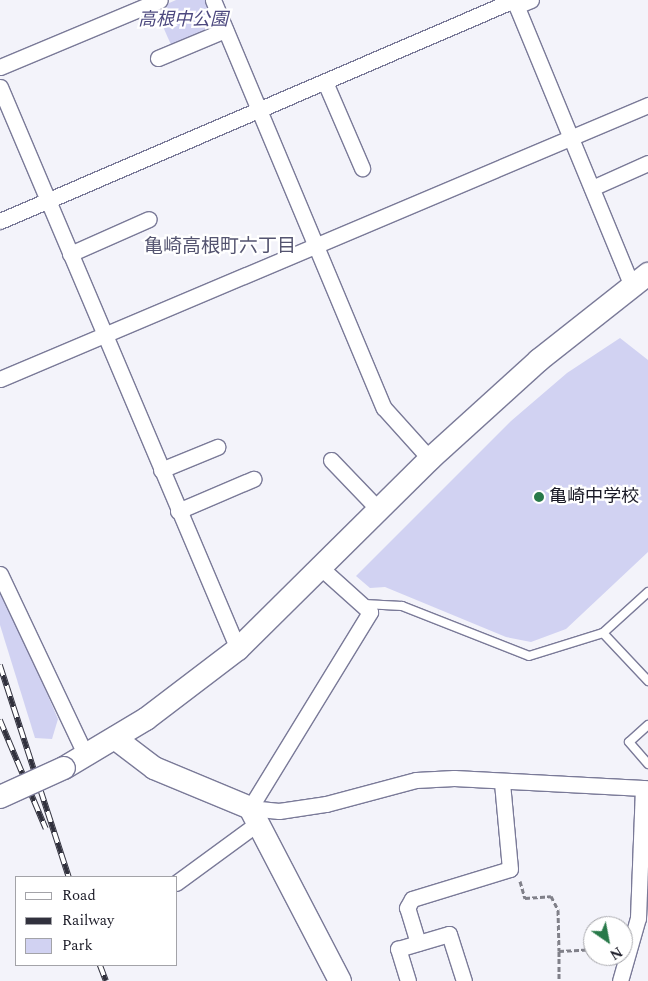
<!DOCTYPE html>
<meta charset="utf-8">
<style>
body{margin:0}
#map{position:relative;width:648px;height:981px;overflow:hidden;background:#f3f3fa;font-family:Spectral,"Noto Sans JP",serif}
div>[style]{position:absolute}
.green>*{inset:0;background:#d1d2f2}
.path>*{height:3px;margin-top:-1.5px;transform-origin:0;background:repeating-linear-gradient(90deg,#808089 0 5px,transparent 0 7.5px)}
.roads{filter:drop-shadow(1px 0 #7a7a98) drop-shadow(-1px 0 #7a7a98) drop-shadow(0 1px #7a7a98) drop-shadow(0 -1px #7a7a98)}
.lane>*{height:8px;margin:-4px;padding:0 4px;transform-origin:4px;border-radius:4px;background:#fff}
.street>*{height:15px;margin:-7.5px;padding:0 7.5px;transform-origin:7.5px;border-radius:7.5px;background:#fff}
.secondary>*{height:22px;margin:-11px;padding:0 11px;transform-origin:11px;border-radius:11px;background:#fff}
.rail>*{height:5.5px;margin-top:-2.75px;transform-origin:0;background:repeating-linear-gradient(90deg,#fff 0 11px,#31313d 0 22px);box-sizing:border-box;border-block:1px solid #31313d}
.bridges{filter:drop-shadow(1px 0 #7a7a98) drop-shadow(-1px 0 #7a7a98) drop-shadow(0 1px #7a7a98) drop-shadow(0 -1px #7a7a98)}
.secondary-bridge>*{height:22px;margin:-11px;padding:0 11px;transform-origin:11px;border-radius:11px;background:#fff}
.dots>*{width:14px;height:14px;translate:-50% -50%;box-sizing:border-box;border:2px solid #fff;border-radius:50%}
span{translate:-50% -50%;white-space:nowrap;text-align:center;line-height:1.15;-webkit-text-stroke:4.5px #fff;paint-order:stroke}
.park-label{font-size:18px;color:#4d497f;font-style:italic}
.poi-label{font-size:18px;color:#1a1a26}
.left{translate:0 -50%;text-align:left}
.neighbourhood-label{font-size:19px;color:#545470}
.legend{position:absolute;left:15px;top:876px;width:162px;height:90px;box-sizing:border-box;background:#fff;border:1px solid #a3a3a8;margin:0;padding:6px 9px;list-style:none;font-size:15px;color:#1a1a26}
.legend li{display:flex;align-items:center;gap:10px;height:25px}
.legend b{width:25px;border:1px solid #a3a3a8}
.north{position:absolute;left:583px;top:916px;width:50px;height:50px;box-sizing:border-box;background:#fff;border:1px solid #a3a3a8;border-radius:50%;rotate:147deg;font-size:14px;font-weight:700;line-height:20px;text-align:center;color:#1a1a26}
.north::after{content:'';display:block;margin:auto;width:18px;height:22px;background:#287949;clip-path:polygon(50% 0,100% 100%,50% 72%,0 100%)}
</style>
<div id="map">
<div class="green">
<i style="clip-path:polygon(176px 0,205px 0,215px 25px,214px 30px,172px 47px,157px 13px,158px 8px)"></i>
<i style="clip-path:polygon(620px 338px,648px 360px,648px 552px,566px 629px,531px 642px,506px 637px,385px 587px,370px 588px,356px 576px,511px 421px,567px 373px)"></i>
<i style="clip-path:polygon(0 585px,58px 719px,52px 739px,35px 738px,0 625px)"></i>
</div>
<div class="path">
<i style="left:520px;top:881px;width:18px;rotate:74deg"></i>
<i style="left:525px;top:898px;width:26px;rotate:-4deg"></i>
<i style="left:551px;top:896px;width:16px;rotate:63deg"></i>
<i style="left:558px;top:910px;width:41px;rotate:88.6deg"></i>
<i style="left:559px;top:951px;width:34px;rotate:-3deg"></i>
<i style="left:559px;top:951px;width:30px;rotate:90deg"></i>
</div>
<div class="roads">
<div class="lane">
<i style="left:364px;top:604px;width:38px;rotate:3deg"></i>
<i style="left:402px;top:606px;width:136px;rotate:21.5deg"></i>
<i style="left:529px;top:656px;width:77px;rotate:-17.3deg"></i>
<i style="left:603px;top:633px;width:66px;rotate:46.8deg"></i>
<i style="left:603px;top:633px;width:61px;rotate:-42.3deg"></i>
<i style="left:648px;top:725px;width:25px;rotate:138deg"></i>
<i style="left:629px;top:742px;width:29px;rotate:49deg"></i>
</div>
<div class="street">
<i style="left:213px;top:0;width:442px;rotate:67.3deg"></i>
<i style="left:384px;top:408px;width:69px;rotate:48deg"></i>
<i style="left:514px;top:0;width:309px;rotate:67.6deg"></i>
<i style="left:516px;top:6px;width:16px;rotate:-22deg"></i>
<i style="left:158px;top:58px;width:73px;rotate:-22.7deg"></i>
<i style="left:0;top:67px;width:173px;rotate:-22.7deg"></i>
<i style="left:325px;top:82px;width:94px;rotate:66.7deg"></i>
<i style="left:0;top:87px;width:610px;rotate:67.05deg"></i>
<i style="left:592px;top:188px;width:61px;rotate:-24.1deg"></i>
<i style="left:0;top:221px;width:559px;rotate:-23.27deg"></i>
<i style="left:70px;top:254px;width:86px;rotate:-23.9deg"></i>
<i style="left:0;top:379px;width:704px;rotate:-22.92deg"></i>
<i style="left:331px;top:460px;width:69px;rotate:46.2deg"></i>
<i style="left:161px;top:470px;width:61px;rotate:-22.3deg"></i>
<i style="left:178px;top:511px;width:82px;rotate:-23.1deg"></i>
<i style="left:0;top:574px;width:201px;rotate:64.7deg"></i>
<i style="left:250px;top:808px;width:29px;rotate:6deg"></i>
<i style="left:279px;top:811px;width:48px;rotate:-8.5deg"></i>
<i style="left:326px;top:804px;width:93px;rotate:-14.9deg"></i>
<i style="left:416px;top:780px;width:38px;rotate:-3deg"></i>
<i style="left:454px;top:778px;width:194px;rotate:3deg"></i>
<i style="left:250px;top:808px;width:230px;rotate:-58.5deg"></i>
<i style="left:370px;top:612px;width:66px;rotate:-138.1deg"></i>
<i style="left:176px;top:883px;width:102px;rotate:-36.2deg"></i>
<i style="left:418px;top:943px;width:37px;rotate:-107deg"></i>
<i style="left:407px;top:908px;width:10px;rotate:-61deg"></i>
<i style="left:412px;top:899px;width:102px;rotate:-17deg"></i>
<i style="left:510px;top:869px;width:87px;rotate:-95.3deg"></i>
<i style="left:408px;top:981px;width:34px;rotate:-107deg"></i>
<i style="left:398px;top:949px;width:53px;rotate:-16.4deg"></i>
<i style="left:449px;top:934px;width:49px;rotate:72.3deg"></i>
<i style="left:620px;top:981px;width:66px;rotate:-74.1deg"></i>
<i style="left:638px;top:918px;width:130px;rotate:-87.8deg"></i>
</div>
<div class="secondary">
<i style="left:116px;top:739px;width:48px;rotate:37.3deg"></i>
<i style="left:154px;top:768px;width:104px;rotate:22.6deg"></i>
<i style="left:250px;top:808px;width:195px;rotate:62.5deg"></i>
<i style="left:64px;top:768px;width:96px;rotate:-30.9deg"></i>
<i style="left:146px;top:719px;width:116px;rotate:-37.3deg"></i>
<i style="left:238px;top:649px;width:270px;rotate:-44.7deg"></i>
<i style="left:430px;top:459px;width:147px;rotate:-42.2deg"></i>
<i style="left:539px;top:360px;width:139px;rotate:-38.3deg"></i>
</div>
</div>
<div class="rail">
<i style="left:0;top:665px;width:223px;rotate:72deg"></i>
<i style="left:0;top:720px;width:118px;rotate:67.1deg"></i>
<i style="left:100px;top:965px;width:17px;rotate:69deg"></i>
</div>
<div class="bridges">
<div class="secondary-bridge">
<i style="left:0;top:797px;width:70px;rotate:-24.4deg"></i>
</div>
</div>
<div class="dots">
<i style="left:539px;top:497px;background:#287949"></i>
</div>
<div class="park-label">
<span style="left:183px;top:20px">高根中公園</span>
</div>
<div class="poi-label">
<span class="left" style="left:549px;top:497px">亀崎中学校</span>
</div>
<div class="neighbourhood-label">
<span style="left:220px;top:247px">亀崎高根町六丁目</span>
</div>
<ul class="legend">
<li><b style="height:6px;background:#fff"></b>Road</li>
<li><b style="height:6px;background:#31313d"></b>Railway</li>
<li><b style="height:14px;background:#d1d2f2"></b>Park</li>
</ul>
<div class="north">N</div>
</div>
